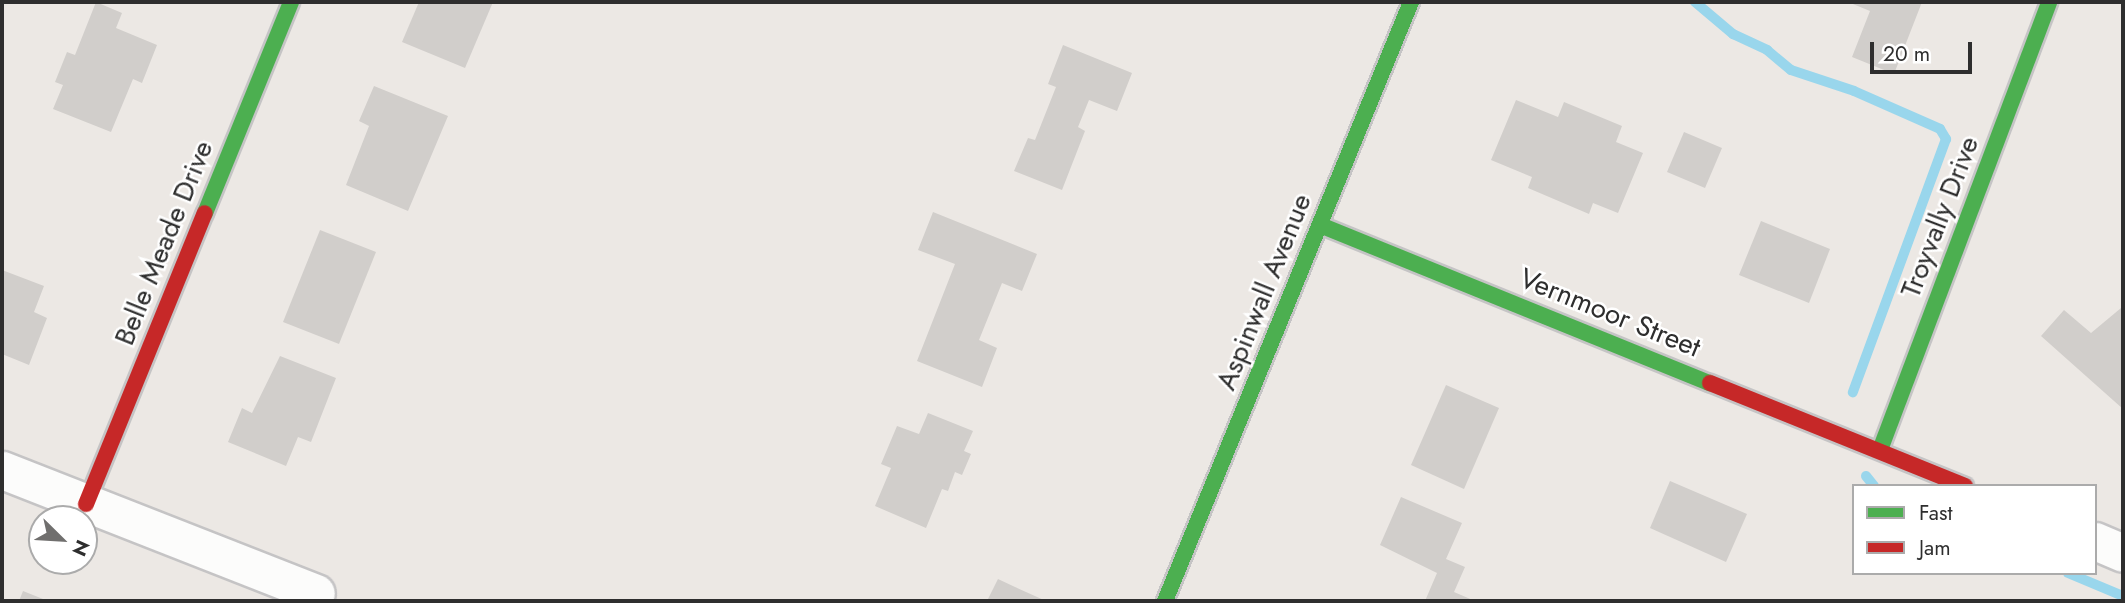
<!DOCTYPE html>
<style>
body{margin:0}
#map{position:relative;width:2125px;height:603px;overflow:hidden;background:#ece8e4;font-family:Jost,sans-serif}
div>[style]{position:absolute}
.stream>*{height:10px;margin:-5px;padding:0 5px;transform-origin:5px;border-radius:5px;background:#99d6ec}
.building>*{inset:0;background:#d1cecb}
.roads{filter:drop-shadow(2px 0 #c5c4c5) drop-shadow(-2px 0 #c5c4c5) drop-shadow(0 2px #c5c4c5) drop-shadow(0 -2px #c5c4c5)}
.street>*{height:37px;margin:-18.5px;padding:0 18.5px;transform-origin:18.5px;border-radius:18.5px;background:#fcfcfb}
.fast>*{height:16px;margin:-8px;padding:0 8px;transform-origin:8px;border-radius:8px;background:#4caf50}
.jam>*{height:16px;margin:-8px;padding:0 8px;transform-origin:8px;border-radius:8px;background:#c62828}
span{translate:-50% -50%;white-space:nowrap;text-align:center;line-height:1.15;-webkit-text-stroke:5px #fff;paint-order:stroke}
.street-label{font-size:28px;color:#2e2e2e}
.frame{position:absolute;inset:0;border:4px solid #2e2e2e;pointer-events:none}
.legend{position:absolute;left:1852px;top:484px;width:245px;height:91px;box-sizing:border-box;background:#fff;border:2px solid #ababab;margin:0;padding:9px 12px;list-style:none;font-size:21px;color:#2e2e2e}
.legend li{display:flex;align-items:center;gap:14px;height:35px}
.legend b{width:35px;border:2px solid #ababab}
.north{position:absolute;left:28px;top:505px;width:70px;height:70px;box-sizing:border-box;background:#fff;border:2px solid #ababab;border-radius:50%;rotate:114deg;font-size:19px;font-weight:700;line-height:28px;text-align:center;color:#2e2e2e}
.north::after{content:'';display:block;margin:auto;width:24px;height:32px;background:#706f6e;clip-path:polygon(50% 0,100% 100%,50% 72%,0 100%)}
.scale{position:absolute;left:1870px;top:42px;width:102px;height:32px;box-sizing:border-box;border:4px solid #2e2e2e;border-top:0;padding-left:9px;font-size:21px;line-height:24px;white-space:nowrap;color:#2e2e2e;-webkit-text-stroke:5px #fff;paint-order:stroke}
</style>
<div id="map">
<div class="stream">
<i style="left:1695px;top:2px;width:50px;rotate:40.1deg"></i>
<i style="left:1733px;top:34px;width:38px;rotate:25deg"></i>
<i style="left:1767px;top:50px;width:31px;rotate:40deg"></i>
<i style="left:1791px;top:70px;width:66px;rotate:18.4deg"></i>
<i style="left:1854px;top:91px;width:94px;rotate:23.8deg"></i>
<i style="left:1940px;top:129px;width:12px;rotate:59deg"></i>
<i style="left:1946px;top:139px;width:270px;rotate:110.2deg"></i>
<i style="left:1866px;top:476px;width:13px;rotate:51deg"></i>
<i style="left:2068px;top:573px;width:60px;rotate:22.7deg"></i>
</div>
<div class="building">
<i style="clip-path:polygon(96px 2px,122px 13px,116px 28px,157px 45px,142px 83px,133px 79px,111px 132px,53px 109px,63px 85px,55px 82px,67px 52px,75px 55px)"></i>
<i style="clip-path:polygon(419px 2px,493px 2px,465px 68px,402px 42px)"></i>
<i style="clip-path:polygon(1848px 2px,1922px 2px,1894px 74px,1852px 57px,1870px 11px)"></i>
<i style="clip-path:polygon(1063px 45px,1132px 73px,1117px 111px,1089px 100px,1078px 127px,1085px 131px,1062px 190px,1014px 171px,1028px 138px,1035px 140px,1056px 87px,1048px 84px)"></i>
<i style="clip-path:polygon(374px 86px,448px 116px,408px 211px,346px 185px,369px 126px,359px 121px)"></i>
<i style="clip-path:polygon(1516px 100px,1558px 117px,1564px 102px,1622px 126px,1616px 142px,1643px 153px,1618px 213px,1593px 203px,1589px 214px,1528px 188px,1532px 177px,1491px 160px)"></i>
<i style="clip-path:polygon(1684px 132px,1722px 148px,1705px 188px,1667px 172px)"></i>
<i style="clip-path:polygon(933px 212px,1037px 254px,1022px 291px,1002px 283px,979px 340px,997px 348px,982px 387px,917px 361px,955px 264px,918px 250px)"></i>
<i style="clip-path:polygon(1761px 221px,1830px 249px,1809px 303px,1739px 275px)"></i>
<i style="clip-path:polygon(320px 230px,376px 252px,339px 344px,283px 322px)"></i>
<i style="clip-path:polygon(2px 270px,44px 286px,34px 312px,47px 318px,29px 365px,2px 354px)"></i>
<i style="clip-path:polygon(2121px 308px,2123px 311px,2123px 409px,2041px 336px,2064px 310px,2091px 333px)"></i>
<i style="clip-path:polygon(280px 356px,336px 378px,311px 442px,298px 437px,286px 466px,228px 442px,242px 408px,252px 413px)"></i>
<i style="clip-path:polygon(1446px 385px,1499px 408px,1464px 489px,1411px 465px)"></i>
<i style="clip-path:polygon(928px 413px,973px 431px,964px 451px,971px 454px,962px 475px,955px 472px,948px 491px,942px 489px,926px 528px,875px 506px,891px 468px,881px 464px,897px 426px,919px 434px)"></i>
<i style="clip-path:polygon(1670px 481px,1747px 514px,1726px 562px,1650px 528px)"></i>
<i style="clip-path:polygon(1401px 497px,1462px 523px,1446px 559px,1465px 567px,1454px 592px,1475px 601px,1425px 601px,1437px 573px,1380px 545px)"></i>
<i style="clip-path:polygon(998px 579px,1015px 587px,1046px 601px,987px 601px)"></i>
<i style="clip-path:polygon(23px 591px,48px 601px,19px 601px)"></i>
</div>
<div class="roads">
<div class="street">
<i style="left:2px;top:470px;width:337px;rotate:21.4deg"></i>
<i style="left:2095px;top:541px;width:30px;rotate:23deg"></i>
</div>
<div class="fast">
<i style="left:205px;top:213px;width:228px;rotate:-67.8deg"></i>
<i style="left:1320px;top:225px;width:421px;rotate:22.1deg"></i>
<i style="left:1880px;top:450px;width:479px;rotate:-69.3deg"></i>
<i style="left:1165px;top:601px;width:648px;rotate:-67.67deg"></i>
</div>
<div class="jam">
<i style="left:1710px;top:383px;width:275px;rotate:22deg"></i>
<i style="left:86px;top:504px;width:314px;rotate:-67.8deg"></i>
</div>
</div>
<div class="street-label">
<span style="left:1940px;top:217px;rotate:-69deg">Troyvally Drive</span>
<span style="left:164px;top:243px;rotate:-68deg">Belle Meade Drive</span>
<span style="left:1264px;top:292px;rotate:-68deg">Aspinwall Avenue</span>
<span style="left:1610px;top:313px;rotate:22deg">Vernmoor Street</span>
</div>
<div class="frame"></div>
<ul class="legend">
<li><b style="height:9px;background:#4caf50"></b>Fast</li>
<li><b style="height:9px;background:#c62828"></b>Jam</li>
</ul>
<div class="north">N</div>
<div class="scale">20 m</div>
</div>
